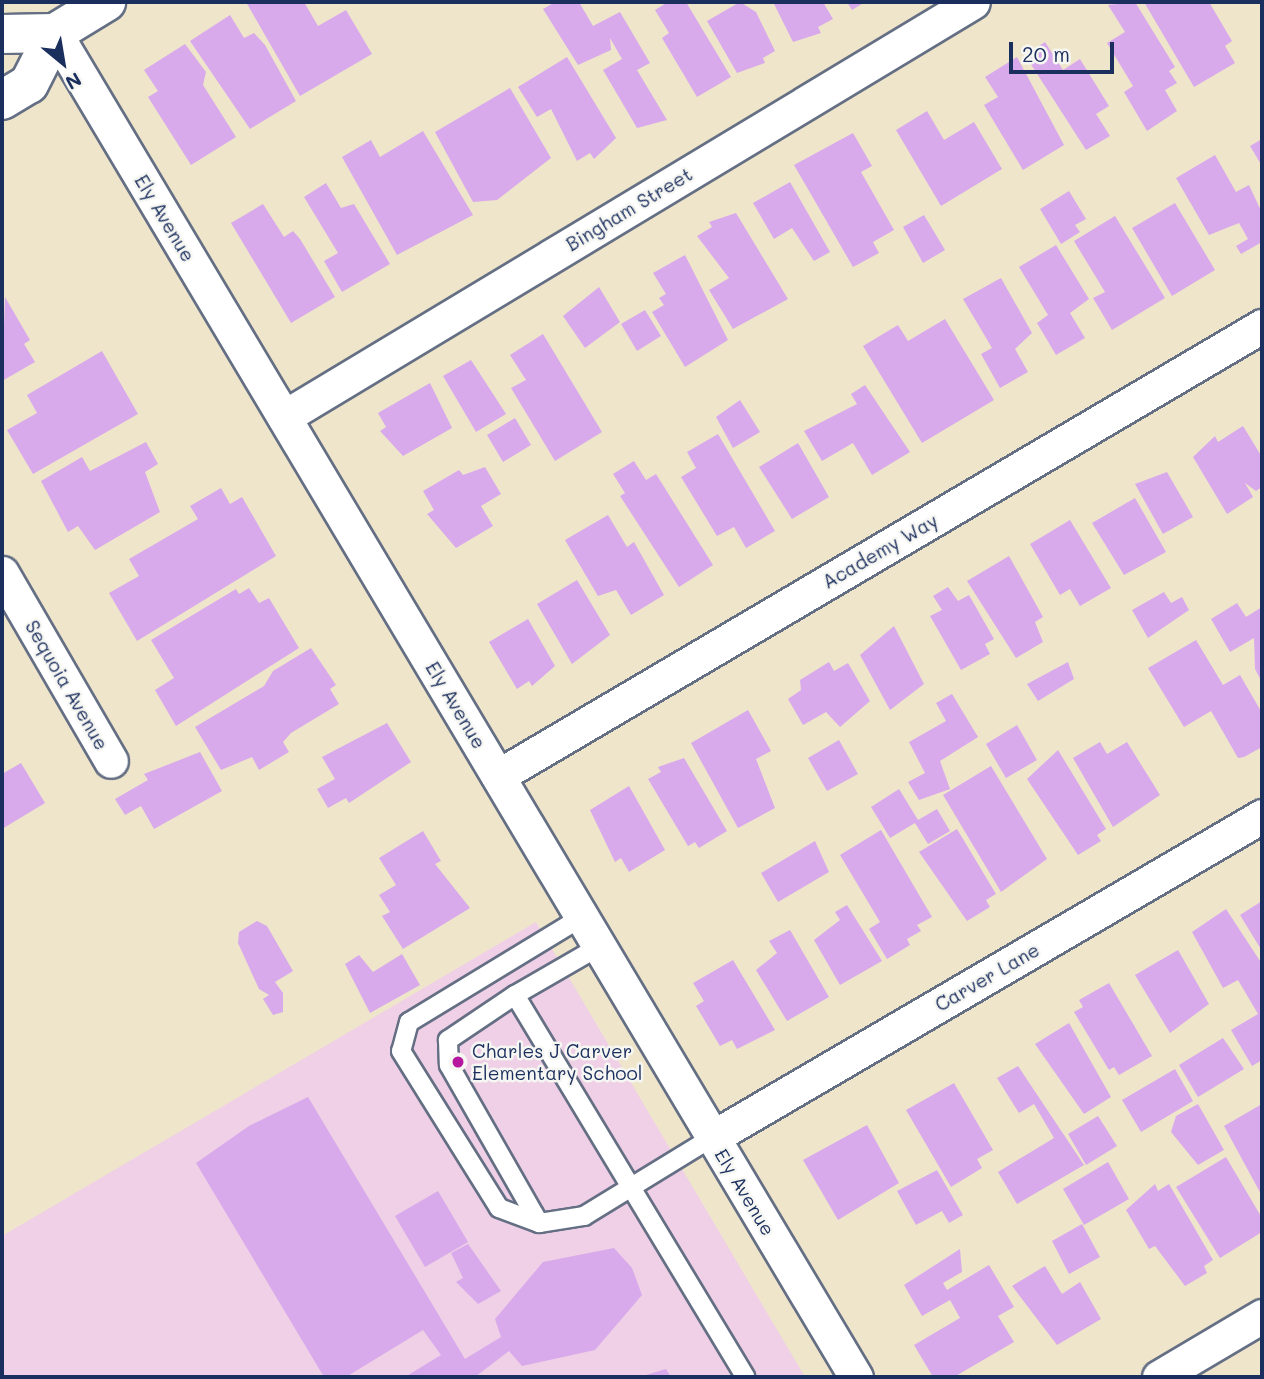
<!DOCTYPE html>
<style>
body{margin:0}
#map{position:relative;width:1264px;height:1379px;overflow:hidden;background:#efe5cb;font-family:Mali,sans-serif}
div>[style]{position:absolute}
.built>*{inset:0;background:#efd0e6}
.building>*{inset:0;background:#d8aaeb}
.roads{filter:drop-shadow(2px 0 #656f84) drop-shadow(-2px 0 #656f84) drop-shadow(0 2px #656f84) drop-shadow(0 -2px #656f84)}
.lane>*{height:18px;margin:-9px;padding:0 9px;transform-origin:9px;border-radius:9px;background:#fff}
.street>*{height:33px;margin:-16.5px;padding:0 16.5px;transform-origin:16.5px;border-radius:16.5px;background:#fff}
.secondary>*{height:38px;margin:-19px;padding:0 19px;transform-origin:19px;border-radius:19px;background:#fff}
.dots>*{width:19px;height:19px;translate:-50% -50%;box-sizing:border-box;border:4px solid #f6f6f2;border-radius:50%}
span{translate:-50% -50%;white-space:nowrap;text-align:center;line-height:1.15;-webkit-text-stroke:5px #f6f6f2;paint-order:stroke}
.street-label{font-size:19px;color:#1b2f5e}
.poi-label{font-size:19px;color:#1b2f5e}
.left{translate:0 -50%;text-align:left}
.frame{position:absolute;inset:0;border:4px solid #1b2f5e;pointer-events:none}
.north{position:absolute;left:28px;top:28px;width:70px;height:70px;-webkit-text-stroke:5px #f6f6f2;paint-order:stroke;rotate:150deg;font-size:19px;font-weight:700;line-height:28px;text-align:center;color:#1b2f5e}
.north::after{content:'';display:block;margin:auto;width:24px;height:32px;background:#1b2f5e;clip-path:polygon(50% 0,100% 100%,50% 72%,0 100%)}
.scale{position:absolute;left:1009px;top:42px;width:105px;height:32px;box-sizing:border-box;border:4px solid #1b2f5e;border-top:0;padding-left:9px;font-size:21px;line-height:24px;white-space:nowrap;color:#1b2f5e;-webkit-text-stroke:5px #f6f6f2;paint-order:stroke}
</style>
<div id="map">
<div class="built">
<i style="clip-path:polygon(536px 922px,805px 1377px,2px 1377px,2px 1236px)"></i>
</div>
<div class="building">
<i style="clip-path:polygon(246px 2px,304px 2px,318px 26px,346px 10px,372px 54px,300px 96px)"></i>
<i style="clip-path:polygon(555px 2px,579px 2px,593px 26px,620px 12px,650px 63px,637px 70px,667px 120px,637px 128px,603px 70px,622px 59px,610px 38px,611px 50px,578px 65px,543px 9px)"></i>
<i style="clip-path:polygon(668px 2px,686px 2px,731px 77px,697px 97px,662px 38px,669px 33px,655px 10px)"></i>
<i style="clip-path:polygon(740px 2px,756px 12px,775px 51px,763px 58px,765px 63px,737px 73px,707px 21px)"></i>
<i style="clip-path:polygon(773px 2px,823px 2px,833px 19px,818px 27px,821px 33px,793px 42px)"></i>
<i style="clip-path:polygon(847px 2px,865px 2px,852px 10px)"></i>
<i style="clip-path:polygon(1135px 2px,1175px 67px,1169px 71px,1177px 83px,1165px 90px,1177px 111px,1147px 131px,1124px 92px,1133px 86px,1107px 43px,1125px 32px,1108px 5px)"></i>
<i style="clip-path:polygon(1144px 2px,1209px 2px,1232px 41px,1225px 46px,1235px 63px,1194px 87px)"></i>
<i style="clip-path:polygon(230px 15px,244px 38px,254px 33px,265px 45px,296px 101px,250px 129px,190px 41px)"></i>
<i style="clip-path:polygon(1045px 42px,1063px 70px,1080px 59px,1109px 106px,1096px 114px,1110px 136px,1086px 150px,1025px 55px)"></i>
<i style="clip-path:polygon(185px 44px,206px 72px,203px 85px,236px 137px,191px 165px,148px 97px,158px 91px,144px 70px)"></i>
<i style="clip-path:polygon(567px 57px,616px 138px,594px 159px,590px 153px,577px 161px,551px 109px,537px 117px,518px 87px)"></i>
<i style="clip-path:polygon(1017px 57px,1064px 145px,1023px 170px,984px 105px,998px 97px,985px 77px)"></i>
<i style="clip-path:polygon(510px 88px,551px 158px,497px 200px,473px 202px,435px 132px)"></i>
<i style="clip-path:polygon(927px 111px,944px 140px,974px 122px,1002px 169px,941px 206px,896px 130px)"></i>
<i style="clip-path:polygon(423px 131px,473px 215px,397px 255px,342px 157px,371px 140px,380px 157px)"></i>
<i style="clip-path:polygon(853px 133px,872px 166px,861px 172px,894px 230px,873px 242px,879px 253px,853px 267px,794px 165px)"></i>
<i style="clip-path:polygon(1262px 139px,1262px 166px,1250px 146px)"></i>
<i style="clip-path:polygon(1215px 155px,1236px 192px,1249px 185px,1262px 213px,1262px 242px,1241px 254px,1236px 246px,1248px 239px,1239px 223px,1209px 235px,1176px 178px)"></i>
<i style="clip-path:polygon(790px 182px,830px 252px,814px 261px,792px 228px,774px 239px,753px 203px)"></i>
<i style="clip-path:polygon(326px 183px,341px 208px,354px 204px,390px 264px,342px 292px,324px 261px,338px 253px,304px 197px)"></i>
<i style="clip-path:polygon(1069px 191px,1086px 219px,1075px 225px,1080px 232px,1061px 244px,1040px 209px)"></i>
<i style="clip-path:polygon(1175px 203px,1215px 270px,1172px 296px,1132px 228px)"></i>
<i style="clip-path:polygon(263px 204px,284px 237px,293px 231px,300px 239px,335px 297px,291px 323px,231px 223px)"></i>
<i style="clip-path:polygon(736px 213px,788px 299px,733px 329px,709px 290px,729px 278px,697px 236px,712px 227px,709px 222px)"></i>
<i style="clip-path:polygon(924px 215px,945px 250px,923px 263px,903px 227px)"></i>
<i style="clip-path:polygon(1115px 216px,1165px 298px,1112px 330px,1093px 298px,1105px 292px,1074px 241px)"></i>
<i style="clip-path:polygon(1056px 245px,1089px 299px,1070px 313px,1085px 338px,1056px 355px,1037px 323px,1048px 315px,1019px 267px)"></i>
<i style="clip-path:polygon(685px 255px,728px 340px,685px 367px,652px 312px,664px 305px,659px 298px,666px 294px,653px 273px)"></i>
<i style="clip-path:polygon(1001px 278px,1032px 333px,1015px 349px,1028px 372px,1000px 388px,981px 354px,992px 348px,963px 299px)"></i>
<i style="clip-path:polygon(599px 287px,620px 322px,585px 348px,563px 316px)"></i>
<i style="clip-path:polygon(5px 297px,30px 340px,24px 344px,35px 362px,2px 381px)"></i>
<i style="clip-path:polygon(645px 310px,661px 336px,637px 351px,621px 324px)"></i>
<i style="clip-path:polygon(945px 319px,994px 400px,922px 443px,863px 346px,898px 325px,908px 341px)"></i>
<i style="clip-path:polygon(543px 334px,602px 432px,555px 461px,511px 388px,526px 380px,510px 355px)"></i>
<i style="clip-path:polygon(102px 351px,138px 414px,33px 474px,7px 430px,37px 413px,27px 395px)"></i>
<i style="clip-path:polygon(471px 360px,506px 414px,476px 432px,443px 376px)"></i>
<i style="clip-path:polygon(430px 383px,452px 428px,403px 456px,380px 431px,386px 427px,378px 413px)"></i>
<i style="clip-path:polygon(865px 385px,910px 452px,872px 475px,853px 443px,822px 461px,804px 431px,857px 404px,851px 394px)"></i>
<i style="clip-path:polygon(740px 400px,760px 432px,733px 448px,716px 417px)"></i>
<i style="clip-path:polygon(515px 418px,531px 445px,503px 462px,487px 435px)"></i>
<i style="clip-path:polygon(1243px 426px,1262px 457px,1262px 487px,1256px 491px,1245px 483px,1253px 497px,1227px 514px,1193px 457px,1215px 436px,1218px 442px)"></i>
<i style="clip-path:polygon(718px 434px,775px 531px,746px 548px,734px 527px,717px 536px,681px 477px,696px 468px,687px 452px)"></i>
<i style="clip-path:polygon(146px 442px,158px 464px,145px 472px,160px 512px,95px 550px,78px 526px,68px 532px,41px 481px,82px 457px,90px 471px)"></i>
<i style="clip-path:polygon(798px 443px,829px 497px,792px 519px,759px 467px)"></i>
<i style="clip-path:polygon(634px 461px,646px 480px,656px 474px,713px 565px,679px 587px,620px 496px,625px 493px,613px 474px)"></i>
<i style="clip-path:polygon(485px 467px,501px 494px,481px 506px,493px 526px,456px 548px,427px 514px,434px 510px,423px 491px,459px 470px,463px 475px)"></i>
<i style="clip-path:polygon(1167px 472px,1193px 517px,1163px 534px,1135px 484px)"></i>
<i style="clip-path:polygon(221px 488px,230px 504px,242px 497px,276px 556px,137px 641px,109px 593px,139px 576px,129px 559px,198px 519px,190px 506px)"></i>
<i style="clip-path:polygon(1135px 498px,1166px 552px,1124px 575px,1092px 523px)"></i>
<i style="clip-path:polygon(608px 515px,627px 547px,634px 542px,664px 595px,631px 615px,616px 590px,598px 596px,565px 540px)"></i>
<i style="clip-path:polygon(1070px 520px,1111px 588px,1080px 606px,1070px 589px,1060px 595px,1030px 544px)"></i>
<i style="clip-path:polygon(1009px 556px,1043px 617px,1035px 622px,1043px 642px,1016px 658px,967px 581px)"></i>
<i style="clip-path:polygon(577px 580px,610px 635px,572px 664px,537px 604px)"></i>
<i style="clip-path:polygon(948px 587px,958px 601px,969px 595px,994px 639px,985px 644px,990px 654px,961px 670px,930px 616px,942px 610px,933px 596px)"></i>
<i style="clip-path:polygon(249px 588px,259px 603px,269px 598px,299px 648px,176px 726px,155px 690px,174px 678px,151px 640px,236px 589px,239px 594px)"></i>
<i style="clip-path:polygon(1164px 592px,1171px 603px,1182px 597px,1189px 610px,1148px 638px,1132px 610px)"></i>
<i style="clip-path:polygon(1237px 603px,1246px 617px,1262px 607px,1262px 682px,1255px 669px,1254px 638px,1230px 652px,1211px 619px)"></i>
<i style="clip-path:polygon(528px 619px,555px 666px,532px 686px,529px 681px,517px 689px,489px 642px)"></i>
<i style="clip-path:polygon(894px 626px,924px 684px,890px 710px,860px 655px)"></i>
<i style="clip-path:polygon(1196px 640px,1223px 685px,1240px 675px,1262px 713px,1262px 747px,1244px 757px,1238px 758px,1211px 711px,1184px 727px,1148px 668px)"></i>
<i style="clip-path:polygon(311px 648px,336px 685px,330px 689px,339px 704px,291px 733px,283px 742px,289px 752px,259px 770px,252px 757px,221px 770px,195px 727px,264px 686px,273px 671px)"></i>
<i style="clip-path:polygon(829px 662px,834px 671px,848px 663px,870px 701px,840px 727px,826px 712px,803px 725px,788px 699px,801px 690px,800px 680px)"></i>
<i style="clip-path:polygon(1068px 662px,1074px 679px,1038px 701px,1027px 684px)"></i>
<i style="clip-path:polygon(952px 694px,978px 737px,940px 761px,950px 789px,919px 800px,908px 782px,925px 773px,909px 742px,946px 721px,936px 703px)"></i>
<i style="clip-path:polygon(748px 710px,771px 751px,756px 759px,775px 808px,738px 828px,691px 743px)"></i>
<i style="clip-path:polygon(387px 723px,411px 762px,349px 803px,346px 798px,328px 808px,317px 789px,335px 779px,322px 757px)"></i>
<i style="clip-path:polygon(1017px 725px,1037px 760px,1006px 778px,986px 744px)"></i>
<i style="clip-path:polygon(839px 740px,858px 774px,827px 791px,808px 758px)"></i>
<i style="clip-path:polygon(1100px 742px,1107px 754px,1127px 742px,1160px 795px,1113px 827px,1073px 758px)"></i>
<i style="clip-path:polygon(1058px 750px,1106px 829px,1097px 835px,1101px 841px,1078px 855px,1027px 779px)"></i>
<i style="clip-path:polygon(200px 752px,222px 791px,154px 829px,141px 806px,125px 815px,115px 799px,148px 780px,144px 774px)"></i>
<i style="clip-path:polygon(684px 758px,727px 831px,699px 848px,695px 842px,688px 846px,648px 779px,661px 772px,658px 767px)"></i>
<i style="clip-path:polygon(21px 763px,45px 803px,2px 829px,2px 774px)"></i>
<i style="clip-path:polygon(991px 766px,1047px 859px,1001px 892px,943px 795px)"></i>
<i style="clip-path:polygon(629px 786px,665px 850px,629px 872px,621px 858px,615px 862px,590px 810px)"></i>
<i style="clip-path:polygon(899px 789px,918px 820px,937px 809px,950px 831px,928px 844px,915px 823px,890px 838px,871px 807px)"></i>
<i style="clip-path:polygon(957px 829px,996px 894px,986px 900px,990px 907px,967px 921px,919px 852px)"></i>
<i style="clip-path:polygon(881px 830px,932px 917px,917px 925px,921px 931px,907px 939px,910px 945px,887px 959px,869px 929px,880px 922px,840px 855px)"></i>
<i style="clip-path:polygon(423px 831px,441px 861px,435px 864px,470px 908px,403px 949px,382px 916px,390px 912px,379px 895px,396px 885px,379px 858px)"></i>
<i style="clip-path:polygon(815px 841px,829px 872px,778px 902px,761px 873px)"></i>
<i style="clip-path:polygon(1262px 901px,1262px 951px,1240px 915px)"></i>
<i style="clip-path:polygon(847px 905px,882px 961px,840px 985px,814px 940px,840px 920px,835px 912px)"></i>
<i style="clip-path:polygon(1226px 909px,1262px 964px,1262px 1060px,1252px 1066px,1231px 1030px,1258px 1014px,1238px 980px,1223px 988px,1192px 932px)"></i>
<i style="clip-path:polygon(257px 921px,267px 926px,293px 971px,275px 982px,283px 993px,283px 1012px,273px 1015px,263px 999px,269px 995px,259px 989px,238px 943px,239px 932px)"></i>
<i style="clip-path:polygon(790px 930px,829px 997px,787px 1021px,756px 970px,777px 953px,769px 941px)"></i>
<i style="clip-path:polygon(1178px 950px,1209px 1004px,1170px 1033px,1135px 975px)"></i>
<i style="clip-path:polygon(402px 954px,420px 985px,370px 1013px,345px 964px,359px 955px,373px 972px)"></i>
<i style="clip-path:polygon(733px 960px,775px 1030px,737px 1049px,732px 1040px,720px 1046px,696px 1006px,704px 1001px,693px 983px)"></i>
<i style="clip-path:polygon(1109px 983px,1152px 1056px,1119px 1075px,1114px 1067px,1109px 1070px,1074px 1012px,1083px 1007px,1079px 1000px)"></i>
<i style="clip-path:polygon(1069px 1023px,1111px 1097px,1084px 1114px,1035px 1044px)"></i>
<i style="clip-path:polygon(1223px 1038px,1244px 1069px,1198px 1097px,1179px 1065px)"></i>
<i style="clip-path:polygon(1018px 1066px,1084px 1165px,1017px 1204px,998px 1172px,1054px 1138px,1034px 1104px,1019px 1113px,997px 1078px)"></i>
<i style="clip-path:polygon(1175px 1069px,1193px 1101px,1141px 1132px,1122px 1100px)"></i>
<i style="clip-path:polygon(954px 1083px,993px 1150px,977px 1159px,982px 1168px,951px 1187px,906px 1110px)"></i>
<i style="clip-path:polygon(308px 1097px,465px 1359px,501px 1337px,495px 1319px,543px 1262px,614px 1248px,632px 1268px,642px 1295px,595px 1350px,522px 1366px,509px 1351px,475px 1377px,405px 1377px,441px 1355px,423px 1330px,346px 1377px,324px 1377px,196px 1163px,249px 1126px)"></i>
<i style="clip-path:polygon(1198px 1104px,1224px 1150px,1198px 1165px,1171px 1132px,1176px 1116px)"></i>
<i style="clip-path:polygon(1262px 1104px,1262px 1196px,1224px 1126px)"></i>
<i style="clip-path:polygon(1098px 1116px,1117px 1146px,1086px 1165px,1068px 1134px)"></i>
<i style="clip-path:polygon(867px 1125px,899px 1183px,838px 1220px,803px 1160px)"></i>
<i style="clip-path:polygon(1226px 1157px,1262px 1218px,1262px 1232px,1220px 1258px,1176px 1187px)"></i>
<i style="clip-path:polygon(1108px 1162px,1129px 1199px,1084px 1225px,1063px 1189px)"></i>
<i style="clip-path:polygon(937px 1170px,963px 1215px,949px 1223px,942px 1211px,916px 1225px,897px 1191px)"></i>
<i style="clip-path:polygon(1155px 1184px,1158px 1191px,1169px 1184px,1213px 1260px,1204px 1266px,1207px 1273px,1185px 1286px,1155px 1246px,1149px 1249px,1126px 1210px)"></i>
<i style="clip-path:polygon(438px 1191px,468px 1242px,425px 1267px,395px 1216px)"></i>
<i style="clip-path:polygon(1082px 1224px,1100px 1257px,1069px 1274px,1052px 1241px)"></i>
<i style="clip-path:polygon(468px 1244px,501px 1291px,478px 1304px,456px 1282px,463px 1278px,451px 1253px)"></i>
<i style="clip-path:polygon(960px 1249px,962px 1272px,943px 1283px,947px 1290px,989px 1265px,1014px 1307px,998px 1316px,1014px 1342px,954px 1377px,933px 1377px,914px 1345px,960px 1318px,950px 1300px,922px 1316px,904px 1285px)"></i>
<i style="clip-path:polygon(1045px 1266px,1062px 1294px,1080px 1282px,1101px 1319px,1057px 1345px,1012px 1286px)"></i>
<i style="clip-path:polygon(666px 1369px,671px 1377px,639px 1377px)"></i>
</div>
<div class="roads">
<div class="lane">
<i style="left:582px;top:917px;width:202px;rotate:148.7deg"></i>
<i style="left:409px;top:1022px;width:30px;rotate:105deg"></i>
<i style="left:401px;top:1051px;width:185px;rotate:58deg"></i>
<i style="left:499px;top:1208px;width:43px;rotate:20.6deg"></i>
<i style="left:539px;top:1223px;width:46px;rotate:-8.8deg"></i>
<i style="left:584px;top:1216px;width:151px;rotate:-31.5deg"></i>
<i style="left:600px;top:946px;width:98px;rotate:150deg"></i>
<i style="left:515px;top:995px;width:446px;rotate:58.9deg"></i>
<i style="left:515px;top:995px;width:81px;rotate:146.1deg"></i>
<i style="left:448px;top:1040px;width:25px;rotate:88deg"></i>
<i style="left:449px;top:1065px;width:182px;rotate:60.3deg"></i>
</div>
<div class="street">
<i style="left:55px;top:33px;width:1565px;rotate:59.21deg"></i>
<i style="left:284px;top:417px;width:804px;rotate:-31.06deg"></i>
<i style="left:2px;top:573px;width:217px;rotate:59.9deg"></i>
<i style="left:498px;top:776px;width:887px;rotate:-30.5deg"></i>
<i style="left:713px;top:1137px;width:636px;rotate:-30.31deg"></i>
<i style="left:1159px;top:1377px;width:120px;rotate:-30.6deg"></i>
</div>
<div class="secondary">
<i style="left:2px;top:34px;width:53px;rotate:-1.1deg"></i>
<i style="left:55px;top:33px;width:60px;rotate:-31.3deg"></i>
<i style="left:2px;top:100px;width:31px;rotate:-31deg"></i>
<i style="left:29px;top:84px;width:57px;rotate:-63deg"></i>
</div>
</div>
<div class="dots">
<i style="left:458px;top:1062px;background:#b5179e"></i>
</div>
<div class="street-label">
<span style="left:629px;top:209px;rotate:-31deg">Bingham Street</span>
<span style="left:165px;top:218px;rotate:59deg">Ely Avenue</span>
<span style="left:880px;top:551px;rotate:-30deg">Academy Way</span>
<span style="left:67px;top:685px;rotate:60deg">Sequoia Avenue</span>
<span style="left:456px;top:705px;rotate:59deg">Ely Avenue</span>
<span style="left:987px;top:977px;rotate:-30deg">Carver Lane</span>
<span style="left:745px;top:1192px;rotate:59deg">Ely Avenue</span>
</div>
<div class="poi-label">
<span class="left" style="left:472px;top:1062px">Charles J Carver<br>Elementary School</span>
</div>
<div class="frame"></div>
<div class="north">N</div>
<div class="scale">20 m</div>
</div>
